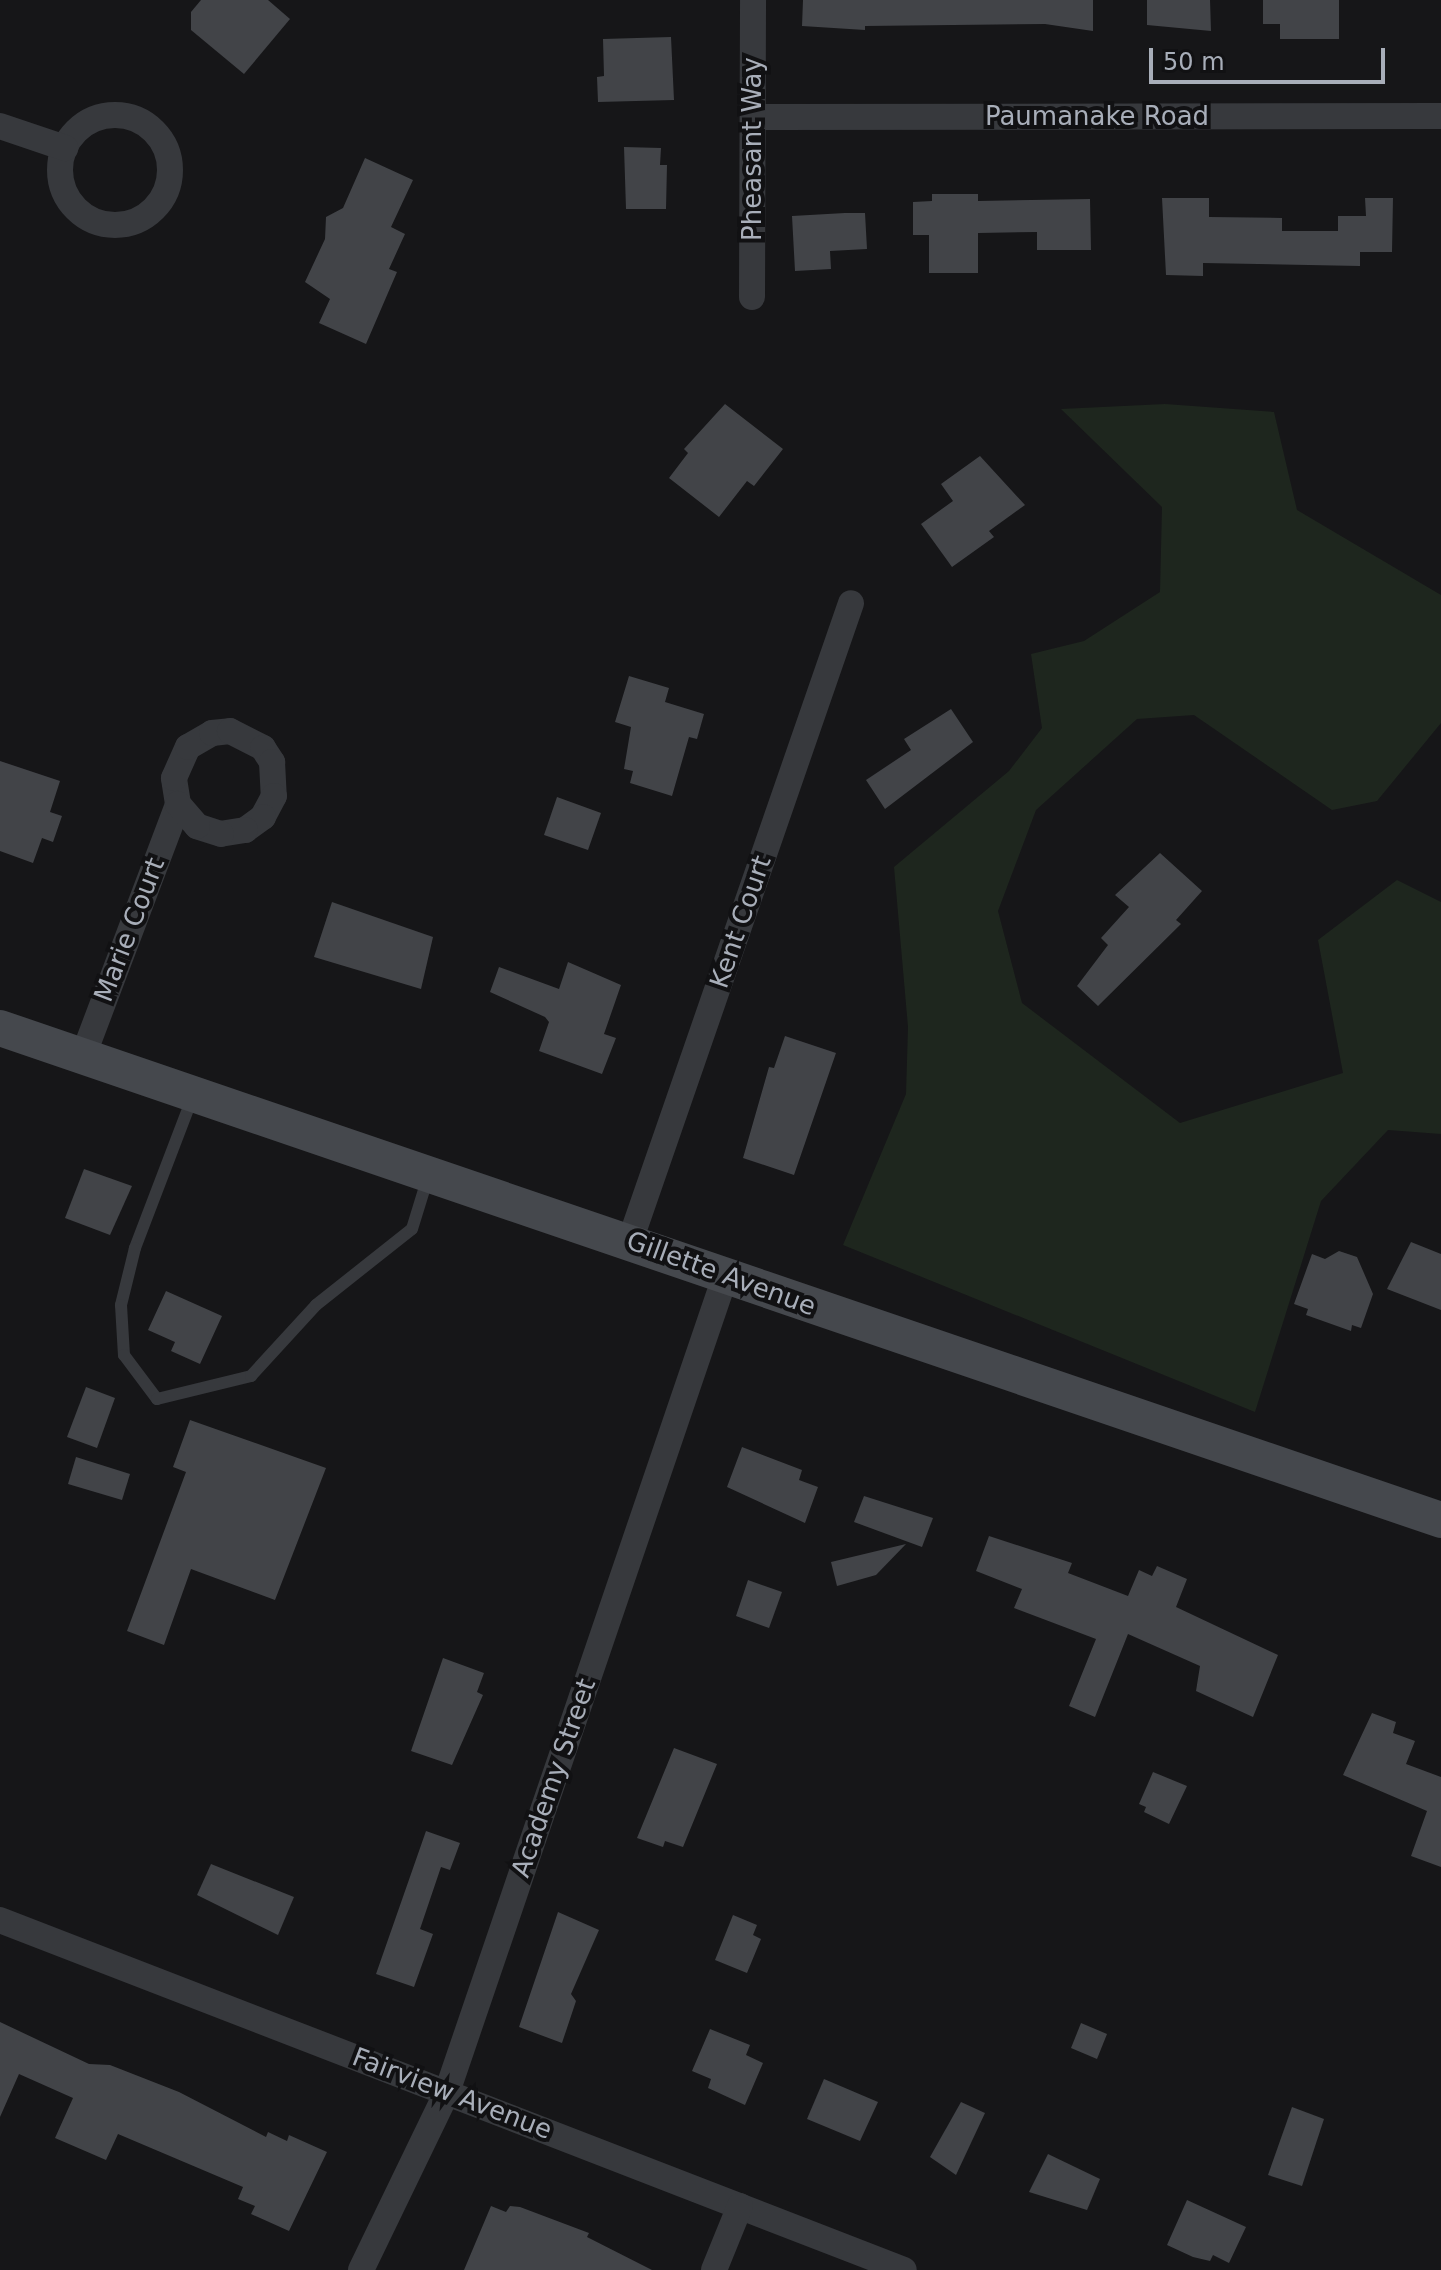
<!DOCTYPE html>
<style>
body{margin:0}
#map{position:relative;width:1441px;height:2270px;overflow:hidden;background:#161618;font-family:"DejaVu Sans",sans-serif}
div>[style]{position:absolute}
.green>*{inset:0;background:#1e261e}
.building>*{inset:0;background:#424448}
.lane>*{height:12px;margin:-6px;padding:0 6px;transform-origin:6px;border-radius:6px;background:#37393d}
.street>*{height:26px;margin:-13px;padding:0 13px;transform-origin:13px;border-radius:13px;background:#37393d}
.street>.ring{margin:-13px;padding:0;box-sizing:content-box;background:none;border:26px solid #37393d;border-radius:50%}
.secondary>*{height:36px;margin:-18px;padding:0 18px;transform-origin:18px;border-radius:18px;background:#45484d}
span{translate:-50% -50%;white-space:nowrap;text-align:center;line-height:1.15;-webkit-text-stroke:8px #111113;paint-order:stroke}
.street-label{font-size:26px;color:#a8aeb9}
.scale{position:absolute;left:1149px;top:48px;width:236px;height:36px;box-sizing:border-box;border:4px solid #a8aeb9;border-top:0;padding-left:10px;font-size:24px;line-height:28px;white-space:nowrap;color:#a8aeb9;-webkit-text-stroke:6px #111113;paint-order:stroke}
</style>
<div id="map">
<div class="green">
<i style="clip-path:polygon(1165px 404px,1274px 412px,1297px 510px,1441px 595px,1441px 723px,1377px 801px,1332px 810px,1194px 715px,1137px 719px,1036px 810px,998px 911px,1022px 1003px,1180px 1123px,1343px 1073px,1318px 940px,1397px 880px,1441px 902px,1441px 1134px,1388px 1130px,1321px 1201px,1255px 1412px,843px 1245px,906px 1094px,908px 1027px,894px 867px,1009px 771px,1042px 728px,1031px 654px,1084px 641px,1160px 592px,1162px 507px,1061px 409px)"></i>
</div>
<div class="building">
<i style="clip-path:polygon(201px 0,268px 0,290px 19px,244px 74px,191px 30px,191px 12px)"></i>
<i style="clip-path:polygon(803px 0,1093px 0,1093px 31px,1045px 24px,865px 26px,865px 30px,802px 26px)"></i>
<i style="clip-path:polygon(1147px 0,1210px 0,1211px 31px,1147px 25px)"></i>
<i style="clip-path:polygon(1263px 0,1339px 0,1339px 39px,1280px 39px,1280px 24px,1263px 24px)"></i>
<i style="clip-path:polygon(671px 37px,674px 100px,598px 102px,597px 77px,604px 76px,603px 39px)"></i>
<i style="clip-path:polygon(624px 147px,661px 148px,660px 165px,667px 165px,666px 209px,626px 209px)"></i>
<i style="clip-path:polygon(365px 158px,413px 180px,391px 227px,405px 234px,389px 269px,397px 272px,366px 344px,319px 323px,330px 299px,305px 282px,325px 239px,326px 217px,343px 208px)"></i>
<i style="clip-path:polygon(932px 194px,978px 194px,978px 201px,1090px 199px,1091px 250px,1037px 250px,1037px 232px,978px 233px,978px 273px,929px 273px,929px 235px,913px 235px,913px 202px,932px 201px)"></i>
<i style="clip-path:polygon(1162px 198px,1209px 198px,1209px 217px,1282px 218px,1282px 231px,1338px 231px,1338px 216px,1366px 216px,1365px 198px,1393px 198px,1392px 252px,1360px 252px,1360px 266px,1203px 263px,1203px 276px,1166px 275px)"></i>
<i style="clip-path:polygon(845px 213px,865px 213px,867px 249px,830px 251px,831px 269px,795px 271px,792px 216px)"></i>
<i style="clip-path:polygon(725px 404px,783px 449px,754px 486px,747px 481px,719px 517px,669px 478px,688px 453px,684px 449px)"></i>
<i style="clip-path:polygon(980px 456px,1025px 505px,989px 531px,994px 537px,952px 567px,921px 524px,953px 501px,941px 484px)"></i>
<i style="clip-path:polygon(629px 676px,669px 688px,665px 702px,704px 714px,697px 739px,689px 737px,672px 796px,630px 783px,633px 771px,624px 769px,631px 727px,615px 722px)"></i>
<i style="clip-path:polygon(951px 709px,973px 742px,885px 809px,866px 780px,911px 750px,904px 739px)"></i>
<i style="clip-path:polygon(0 761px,60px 781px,50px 812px,62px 816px,53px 842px,42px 838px,33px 863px,0 851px)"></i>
<i style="clip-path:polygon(557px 797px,601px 813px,588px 850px,544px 835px)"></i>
<i style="clip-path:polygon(1160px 853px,1202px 891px,1176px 920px,1181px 924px,1098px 1006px,1077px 986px,1108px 945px,1101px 938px,1129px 907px,1115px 895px)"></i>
<i style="clip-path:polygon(332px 902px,433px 937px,421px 989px,314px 957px)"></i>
<i style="clip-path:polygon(568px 962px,621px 985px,604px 1034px,616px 1038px,602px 1074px,539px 1051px,549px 1022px,545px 1017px,490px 992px,499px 967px,559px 989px)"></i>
<i style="clip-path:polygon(785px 1036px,836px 1053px,794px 1175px,743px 1158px,769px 1067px,774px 1068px)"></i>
<i style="clip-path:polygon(84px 1169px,132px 1186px,110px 1235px,65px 1218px)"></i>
<i style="clip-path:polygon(1411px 1242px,1441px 1254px,1441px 1310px,1387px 1289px)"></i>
<i style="clip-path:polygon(1339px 1251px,1357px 1257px,1373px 1294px,1361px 1328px,1352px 1325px,1351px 1331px,1306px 1315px,1308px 1309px,1294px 1304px,1312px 1254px,1325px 1259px)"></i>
<i style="clip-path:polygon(166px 1291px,222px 1316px,200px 1364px,171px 1351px,175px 1342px,148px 1330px)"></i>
<i style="clip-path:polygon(86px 1387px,115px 1398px,97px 1448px,67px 1437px)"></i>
<i style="clip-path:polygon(190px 1420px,326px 1468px,275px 1600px,191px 1569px,164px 1645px,127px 1631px,186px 1472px,173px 1467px)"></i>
<i style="clip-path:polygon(742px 1447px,802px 1470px,799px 1480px,818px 1487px,805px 1523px,727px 1487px)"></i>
<i style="clip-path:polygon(76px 1457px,130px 1474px,122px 1500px,68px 1484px)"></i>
<i style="clip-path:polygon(864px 1496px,933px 1518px,922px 1547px,854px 1522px)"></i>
<i style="clip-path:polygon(989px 1536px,1072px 1563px,1068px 1573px,1128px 1596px,1139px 1570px,1152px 1576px,1157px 1566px,1187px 1579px,1176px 1607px,1278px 1655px,1253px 1717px,1196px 1691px,1200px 1666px,1128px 1634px,1095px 1717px,1069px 1706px,1096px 1639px,1014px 1608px,1022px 1589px,976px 1571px)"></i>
<i style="clip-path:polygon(906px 1544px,876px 1575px,837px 1586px,831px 1562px)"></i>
<i style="clip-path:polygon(748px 1580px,782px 1592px,769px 1628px,736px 1616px)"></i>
<i style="clip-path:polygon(443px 1658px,484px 1673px,477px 1692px,483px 1695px,452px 1765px,411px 1751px)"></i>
<i style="clip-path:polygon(1372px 1713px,1396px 1722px,1393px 1733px,1415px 1741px,1406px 1764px,1441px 1777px,1441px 1867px,1411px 1856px,1427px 1811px,1343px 1775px)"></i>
<i style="clip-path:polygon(674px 1748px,717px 1764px,683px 1847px,665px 1841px,663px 1847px,637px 1838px)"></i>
<i style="clip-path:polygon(1153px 1772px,1187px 1786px,1169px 1824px,1144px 1812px,1146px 1807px,1139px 1804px)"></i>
<i style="clip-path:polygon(426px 1831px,460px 1843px,450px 1870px,441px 1867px,420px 1929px,433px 1934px,414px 1987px,376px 1974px)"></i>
<i style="clip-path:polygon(211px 1864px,294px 1897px,278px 1935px,197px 1895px)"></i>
<i style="clip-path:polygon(558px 1912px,599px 1930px,571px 1994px,576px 2001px,562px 2043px,519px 2027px)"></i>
<i style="clip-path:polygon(733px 1915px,757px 1925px,753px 1935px,761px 1939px,747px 1973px,715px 1960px)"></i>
<i style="clip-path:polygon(0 2022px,89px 2064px,110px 2065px,179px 2092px,266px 2137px,268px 2132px,287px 2141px,289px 2135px,327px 2152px,289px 2231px,251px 2214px,255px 2206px,238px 2199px,243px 2187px,118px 2134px,106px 2160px,55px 2138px,73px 2098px,19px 2074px,0 2117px)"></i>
<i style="clip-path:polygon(1081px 2023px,1107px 2034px,1097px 2059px,1071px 2048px)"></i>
<i style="clip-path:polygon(710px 2029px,750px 2045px,746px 2055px,763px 2063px,745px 2105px,708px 2088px,711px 2079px,692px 2071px)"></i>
<i style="clip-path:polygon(824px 2079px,878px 2102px,860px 2141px,807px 2119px)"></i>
<i style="clip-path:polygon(961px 2102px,985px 2113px,956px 2175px,930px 2157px)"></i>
<i style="clip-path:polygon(1292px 2107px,1324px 2119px,1302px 2186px,1268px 2175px)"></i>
<i style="clip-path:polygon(1048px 2154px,1100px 2179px,1087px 2210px,1029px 2192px)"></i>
<i style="clip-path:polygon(1187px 2200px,1246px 2227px,1229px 2263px,1213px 2255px,1210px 2261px,1193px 2257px,1167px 2245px)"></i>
<i style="clip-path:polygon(491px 2206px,506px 2212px,510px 2206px,520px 2207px,589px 2233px,587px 2237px,652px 2270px,464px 2270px)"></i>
</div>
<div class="lane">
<i style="left:193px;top:1096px;width:163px;rotate:110.9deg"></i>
<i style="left:135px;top:1248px;width:59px;rotate:103.8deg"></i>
<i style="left:121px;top:1305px;width:50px;rotate:86.6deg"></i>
<i style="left:124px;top:1355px;width:55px;rotate:53.1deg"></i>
<i style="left:157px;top:1399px;width:97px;rotate:-13.7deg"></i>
<i style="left:251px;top:1376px;width:96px;rotate:-47.5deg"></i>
<i style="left:316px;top:1305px;width:122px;rotate:-38.4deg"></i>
<i style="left:412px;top:1229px;width:54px;rotate:-72.9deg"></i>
</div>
<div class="street">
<i class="ring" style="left:60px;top:115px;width:84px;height:84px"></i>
<i style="left:754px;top:117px;width:687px;rotate:-0.08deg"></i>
<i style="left:0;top:126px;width:69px;rotate:18.7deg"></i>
<i style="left:752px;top:297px;width:297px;rotate:-89.8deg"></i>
<i style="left:83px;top:1056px;width:269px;rotate:-69.3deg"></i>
<i style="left:178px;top:804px;width:26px;rotate:-99deg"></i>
<i style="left:174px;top:778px;width:34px;rotate:-66deg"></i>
<i style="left:188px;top:747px;width:28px;rotate:-30deg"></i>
<i style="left:212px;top:733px;width:18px;rotate:-6deg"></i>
<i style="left:230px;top:731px;width:37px;rotate:27deg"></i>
<i style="left:263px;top:748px;width:17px;rotate:57deg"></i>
<i style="left:272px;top:762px;width:34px;rotate:87deg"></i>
<i style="left:274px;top:796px;width:24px;rotate:118deg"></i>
<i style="left:263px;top:817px;width:22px;rotate:144deg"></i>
<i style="left:245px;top:830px;width:24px;rotate:171deg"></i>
<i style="left:221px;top:834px;width:25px;rotate:-162deg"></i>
<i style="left:197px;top:826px;width:29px;rotate:-131deg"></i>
<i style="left:630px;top:1241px;width:675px;rotate:-70.89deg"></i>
<i style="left:0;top:1920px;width:969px;rotate:21.16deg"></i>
<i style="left:361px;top:2270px;width:198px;rotate:-64.2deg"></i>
<i style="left:447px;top:2092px;width:861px;rotate:-71.17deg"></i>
<i style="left:714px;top:2270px;width:69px;rotate:-67.9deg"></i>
</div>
<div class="secondary">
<i style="left:0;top:1028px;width:1523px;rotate:18.85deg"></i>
</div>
<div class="street-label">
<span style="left:1097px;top:117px">Paumanake Road</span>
<span style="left:753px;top:149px;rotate:-90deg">Pheasant Way</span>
<span style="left:741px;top:922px;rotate:-71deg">Kent Court</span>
<span style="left:130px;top:930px;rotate:-69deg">Marie Court</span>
<span style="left:721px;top:1274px;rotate:20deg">Gillette Avenue</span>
<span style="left:554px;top:1778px;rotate:-71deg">Academy Street</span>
<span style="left:452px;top:2094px;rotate:21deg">Fairview Avenue</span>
</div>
<div class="scale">50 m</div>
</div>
